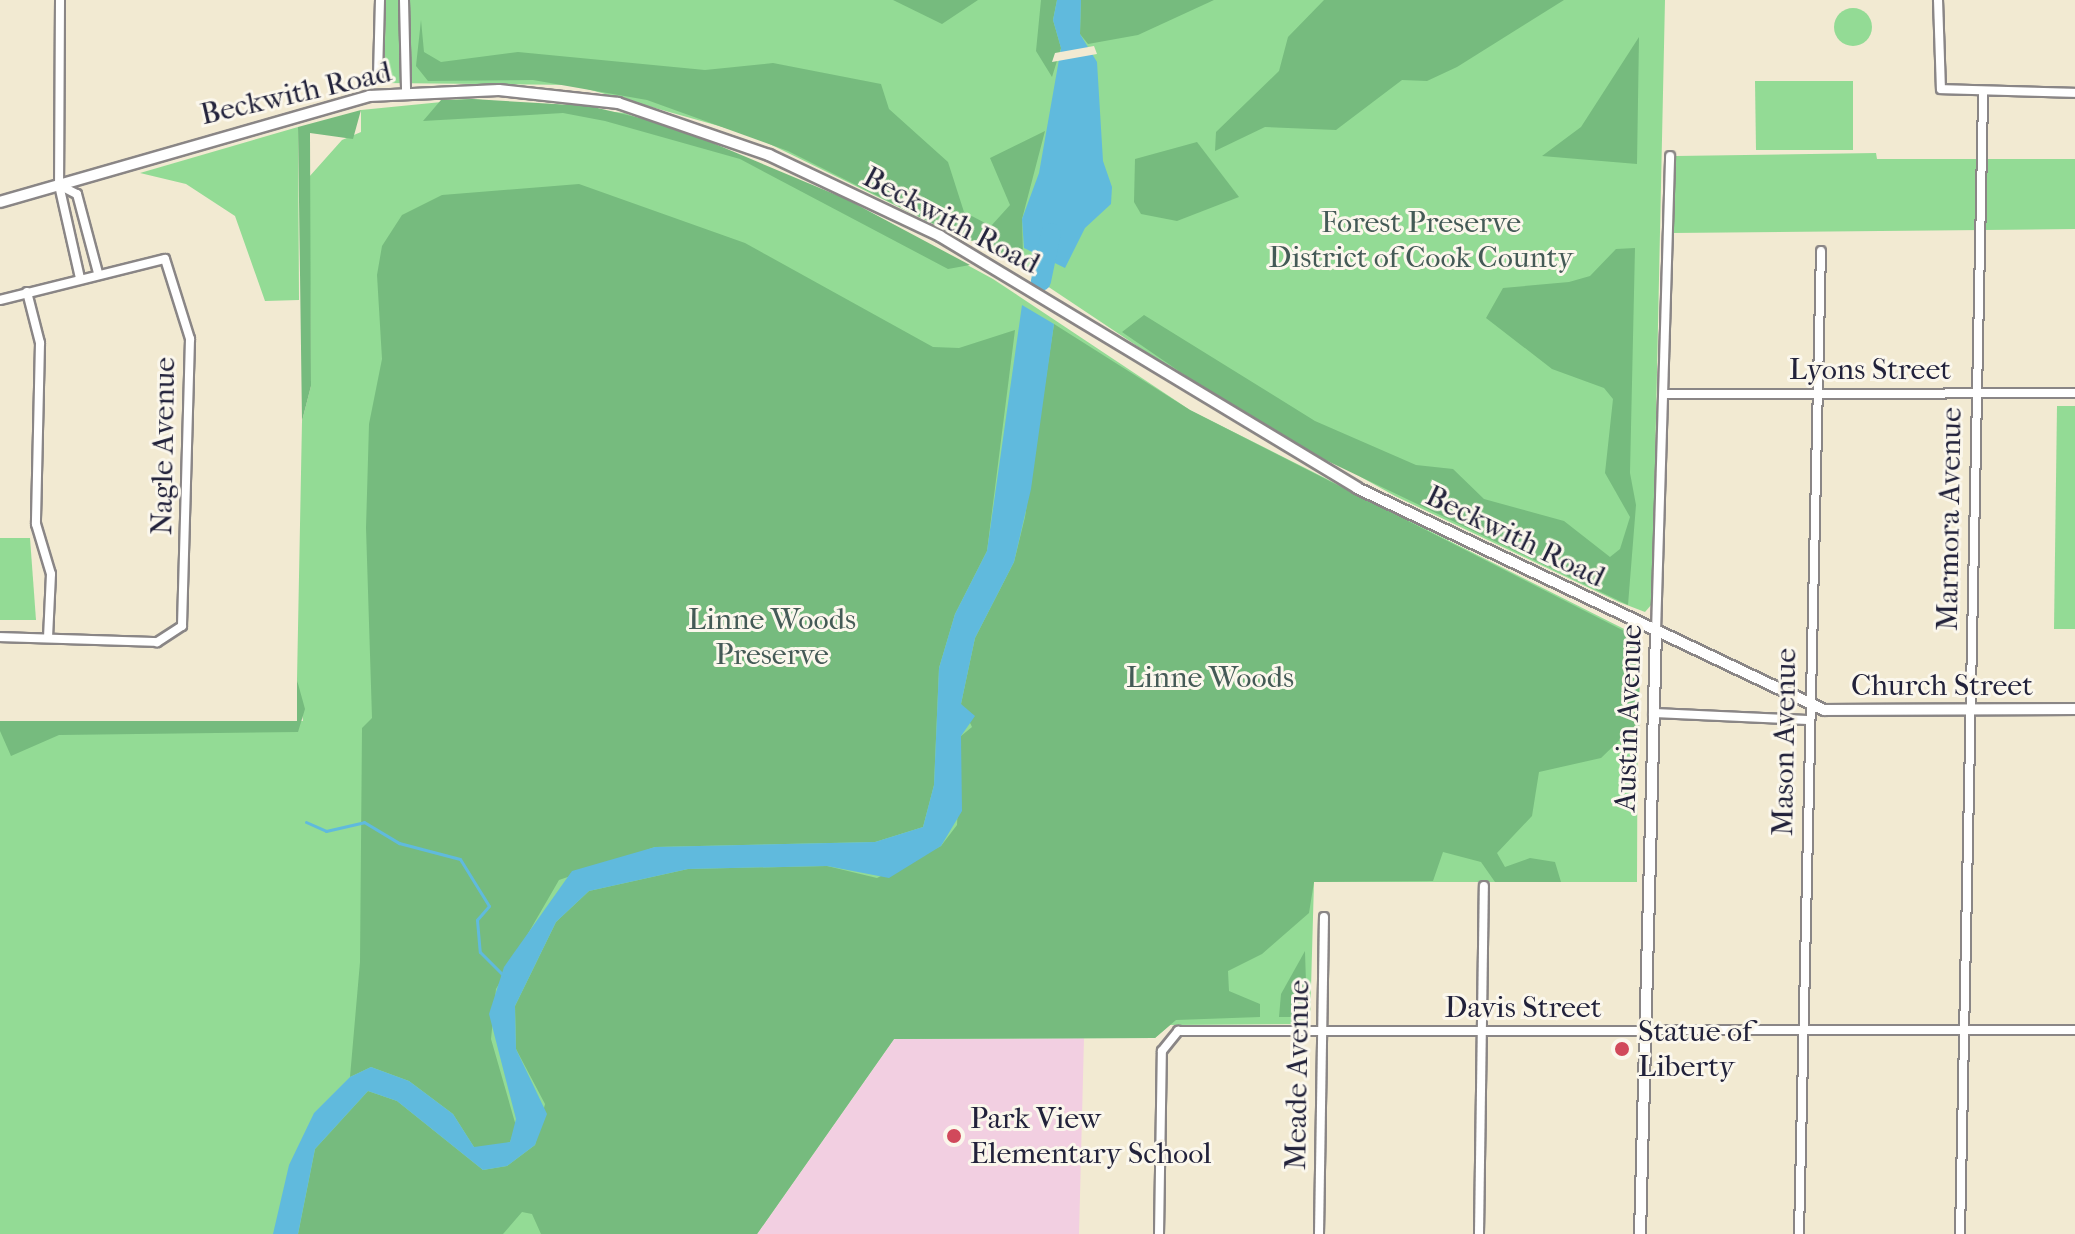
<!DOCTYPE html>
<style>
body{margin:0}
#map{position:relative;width:2075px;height:1234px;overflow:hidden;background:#f2ead2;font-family:"IM FELL French Canon",serif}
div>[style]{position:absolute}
.built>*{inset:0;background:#f2cfe1}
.green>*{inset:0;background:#93db95}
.round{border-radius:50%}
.forest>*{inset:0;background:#76bb7e}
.water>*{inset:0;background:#60badd}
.pier>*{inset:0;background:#f2ead2}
.stream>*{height:3px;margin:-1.5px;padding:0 1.5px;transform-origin:1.5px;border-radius:1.5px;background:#60badd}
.river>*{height:20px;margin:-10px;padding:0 10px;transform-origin:10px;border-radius:10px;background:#60badd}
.roads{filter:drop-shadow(2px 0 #8a8686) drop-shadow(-2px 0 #8a8686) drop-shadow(0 2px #8a8686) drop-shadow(0 -2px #8a8686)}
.minor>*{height:8px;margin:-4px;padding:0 4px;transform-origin:4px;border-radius:4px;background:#fff}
.tertiary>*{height:10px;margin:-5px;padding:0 5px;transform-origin:5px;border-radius:5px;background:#fff}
.dots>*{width:22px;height:22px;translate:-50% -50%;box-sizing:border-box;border:4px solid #fbf7ec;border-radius:50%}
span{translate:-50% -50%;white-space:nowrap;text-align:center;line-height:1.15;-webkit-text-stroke:6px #fbf7ec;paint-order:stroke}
.street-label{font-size:30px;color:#22223b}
.park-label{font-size:30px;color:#445a56}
.poi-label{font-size:30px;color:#22223b}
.left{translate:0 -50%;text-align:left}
</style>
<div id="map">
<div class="built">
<i style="clip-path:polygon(1084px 1038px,1079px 1234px,757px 1234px,894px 1039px)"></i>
</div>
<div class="green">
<i style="clip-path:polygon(386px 0,1665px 0,1652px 604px,1645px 612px,1619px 602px,1395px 496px,1197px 386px,978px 240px,968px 241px,751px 135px,573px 85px,384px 83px)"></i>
<i class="round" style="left:1834px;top:8px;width:38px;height:38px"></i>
<i style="clip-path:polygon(1755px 81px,1853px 81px,1853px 150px,1756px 150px)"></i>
<i style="clip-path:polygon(472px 99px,625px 113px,846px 199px,993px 279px,1190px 410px,1638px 636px,1637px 882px,1314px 882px,1310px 1024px,1170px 1025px,1155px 1038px,894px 1039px,757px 1234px,0 1234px,0 721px,303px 721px,297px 680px,302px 421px,311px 386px,309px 177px,342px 140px,361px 132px,361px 110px)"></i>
<i style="clip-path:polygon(298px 127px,299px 300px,265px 301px,235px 216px,186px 184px,140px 173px)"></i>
<i style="clip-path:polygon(1876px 153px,1877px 159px,2075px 159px,2075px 229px,1671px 233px,1676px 156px)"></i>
<i style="clip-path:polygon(2057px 406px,2075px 406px,2075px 629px,2054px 629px)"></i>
<i style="clip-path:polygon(0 538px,30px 538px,36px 620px,0 620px)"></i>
</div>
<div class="forest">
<i style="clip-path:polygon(893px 0,978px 0,942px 24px)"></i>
<i style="clip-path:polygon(1041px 0,1057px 0,1053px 20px,1061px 48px,1052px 77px,1036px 51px)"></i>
<i style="clip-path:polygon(1081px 0,1214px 0,1138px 35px,1088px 44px,1080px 34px)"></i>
<i style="clip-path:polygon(1324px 0,1564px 0,1457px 67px,1427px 81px,1402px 80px,1336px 130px,1265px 127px,1215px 151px,1216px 132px,1279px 71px,1288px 37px)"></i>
<i style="clip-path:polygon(421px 20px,424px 52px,441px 62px,518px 52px,705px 70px,773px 63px,881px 84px,889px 109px,948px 162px,964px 212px,991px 226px,1010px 205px,990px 158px,1045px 131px,1022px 219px,1023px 255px,1016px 265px,978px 240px,968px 241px,788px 151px,647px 100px,533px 80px,428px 81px,416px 66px)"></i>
<i style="clip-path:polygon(1639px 37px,1637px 164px,1542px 156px,1581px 127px)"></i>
<i style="clip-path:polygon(472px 99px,589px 106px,670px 125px,846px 199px,970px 265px,948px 269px,740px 159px,605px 121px,563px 113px,423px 121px,441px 100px)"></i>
<i style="clip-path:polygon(361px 110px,353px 139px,310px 133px,311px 386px,302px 421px,298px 127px)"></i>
<i style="clip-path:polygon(1197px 142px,1239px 197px,1177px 221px,1141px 214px,1134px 202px,1135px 159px)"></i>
<i style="clip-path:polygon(579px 184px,745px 243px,933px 347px,959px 348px,1015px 330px,987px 551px,955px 614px,939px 668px,934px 785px,923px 827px,875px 842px,655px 847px,559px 880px,496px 989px,491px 1039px,516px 1126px,510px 1142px,489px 1150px,474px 1147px,453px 1114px,409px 1081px,371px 1067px,350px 1077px,360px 962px,362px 728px,372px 718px,366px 528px,369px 424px,382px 359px,377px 275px,382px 246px,402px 215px,442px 195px)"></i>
<i style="clip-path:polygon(1635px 248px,1630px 473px,1636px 505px,1628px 605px,1269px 433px,1122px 332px,1144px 315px,1315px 421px,1416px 465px,1453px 469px,1484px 499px,1564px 521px,1610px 557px,1620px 549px,1630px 517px,1605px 473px,1613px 399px,1604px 388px,1552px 369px,1486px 318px,1503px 288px,1569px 282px,1590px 276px,1616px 249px)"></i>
<i style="clip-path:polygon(1054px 324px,1190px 410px,1640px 639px,1639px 742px,1627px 733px,1601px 758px,1539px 772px,1532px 816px,1497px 853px,1505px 867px,1530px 858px,1555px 862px,1561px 882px,1495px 882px,1481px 862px,1443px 852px,1433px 881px,1314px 882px,1309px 913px,1262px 954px,1228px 971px,1229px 991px,1260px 1004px,1260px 1017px,1176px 1020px,1155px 1038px,894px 1039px,757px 1234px,541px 1234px,532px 1214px,522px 1212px,503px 1234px,298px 1234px,315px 1149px,368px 1091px,397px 1101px,483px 1170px,507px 1166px,535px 1145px,545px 1104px,516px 1049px,515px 1006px,556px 922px,589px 891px,688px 869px,827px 866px,877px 878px,941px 846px,957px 825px,961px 736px,972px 727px,961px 704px,975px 638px,1014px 562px,1025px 517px)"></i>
<i style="clip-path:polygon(297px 680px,305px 709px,298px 732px,59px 735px,11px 756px,0 731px,0 721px,297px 721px)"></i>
<i style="clip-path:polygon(1305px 951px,1307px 1017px,1279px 1017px,1281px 994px)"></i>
</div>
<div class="water">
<i style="clip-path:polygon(1057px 0,1081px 0,1080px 34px,1097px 62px,1103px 161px,1112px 187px,1111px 204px,1085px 228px,1065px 268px,1024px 248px,1022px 219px,1039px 173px,1061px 48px,1053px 20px)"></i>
<i style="clip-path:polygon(1022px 305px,1054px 324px,1031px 489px,1014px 562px,975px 638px,961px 704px,975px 716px,961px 736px,962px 811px,941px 846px,889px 878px,827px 866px,688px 869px,589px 891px,556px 922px,515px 1006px,516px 1049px,547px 1114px,535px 1145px,507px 1166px,483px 1170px,397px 1101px,368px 1091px,315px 1149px,298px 1234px,273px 1234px,289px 1165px,314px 1113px,350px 1077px,371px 1067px,409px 1081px,453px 1114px,474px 1147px,510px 1142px,516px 1119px,489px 1014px,504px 967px,572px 871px,655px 847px,875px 842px,923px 827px,934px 785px,939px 668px,955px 614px,987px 551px)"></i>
</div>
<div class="pier">
<i style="clip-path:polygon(1094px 46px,1097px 54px,1052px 62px,1055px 53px)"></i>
</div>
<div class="stream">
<i style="left:306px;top:822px;width:22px;rotate:24deg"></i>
<i style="left:326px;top:831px;width:39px;rotate:-13deg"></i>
<i style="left:364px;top:822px;width:41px;rotate:31deg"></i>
<i style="left:399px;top:843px;width:63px;rotate:14.7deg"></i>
<i style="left:460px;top:859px;width:55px;rotate:58.3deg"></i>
<i style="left:489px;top:906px;width:18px;rotate:131deg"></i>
<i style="left:477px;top:920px;width:32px;rotate:85deg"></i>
<i style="left:480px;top:952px;width:34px;rotate:45deg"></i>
</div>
<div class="river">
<i style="left:1041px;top:281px;width:49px;rotate:-78.2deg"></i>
</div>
<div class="roads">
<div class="minor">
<i style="left:60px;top:0;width:185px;rotate:90.3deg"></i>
<i style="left:59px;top:185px;width:95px;rotate:77.3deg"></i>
<i style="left:404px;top:0;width:91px;rotate:88.7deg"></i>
<i style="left:1938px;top:0;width:89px;rotate:88.1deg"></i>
<i style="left:1941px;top:89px;width:134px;rotate:1.7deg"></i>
<i style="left:378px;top:76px;width:76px;rotate:-88.5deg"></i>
<i style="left:59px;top:185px;width:20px;rotate:27deg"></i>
<i style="left:77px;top:194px;width:82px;rotate:75.1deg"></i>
<i style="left:27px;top:292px;width:53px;rotate:75.7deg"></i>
<i style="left:40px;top:343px;width:181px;rotate:91.3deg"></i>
<i style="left:36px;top:524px;width:52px;rotate:73.3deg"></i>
<i style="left:51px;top:574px;width:64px;rotate:92.7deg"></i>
<i style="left:0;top:300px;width:170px;rotate:-14deg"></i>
<i style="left:165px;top:259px;width:84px;rotate:72.6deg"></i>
<i style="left:190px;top:339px;width:287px;rotate:91.6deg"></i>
<i style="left:182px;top:626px;width:30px;rotate:147deg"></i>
<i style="left:157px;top:642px;width:157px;rotate:-178.2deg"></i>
<i style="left:1664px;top:394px;width:411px;rotate:-0.1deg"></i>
<i style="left:1656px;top:632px;width:476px;rotate:-88.3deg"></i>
<i style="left:1653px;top:713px;width:156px;rotate:2.6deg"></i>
<i style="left:1159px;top:1234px;width:183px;rotate:-89.1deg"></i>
<i style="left:1162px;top:1051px;width:26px;rotate:-51deg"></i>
<i style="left:1178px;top:1031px;width:897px;rotate:-0.06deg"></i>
<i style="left:1319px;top:1234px;width:317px;rotate:-89.1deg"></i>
<i style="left:1479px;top:1234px;width:348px;rotate:-89.2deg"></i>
<i style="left:1799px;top:1234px;width:983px;rotate:-88.72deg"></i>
<i style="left:1960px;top:1234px;width:1140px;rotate:-88.84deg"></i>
</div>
<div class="tertiary">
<i style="left:0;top:202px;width:384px;rotate:-16deg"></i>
<i style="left:369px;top:96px;width:130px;rotate:-2.6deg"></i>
<i style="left:499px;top:90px;width:120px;rotate:6.2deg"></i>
<i style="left:618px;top:103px;width:160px;rotate:19deg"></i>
<i style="left:769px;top:155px;width:189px;rotate:25.3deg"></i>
<i style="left:940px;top:236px;width:487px;rotate:31.1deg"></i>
<i style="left:1357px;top:488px;width:517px;rotate:25.43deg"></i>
<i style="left:1824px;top:710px;width:251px;rotate:-0.2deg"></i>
<i style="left:1640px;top:1234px;width:602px;rotate:-88.48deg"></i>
</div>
</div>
<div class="dots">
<i style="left:1622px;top:1049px;background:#d1495b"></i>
<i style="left:954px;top:1136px;background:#d1495b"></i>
</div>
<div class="street-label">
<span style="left:296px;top:94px;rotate:-13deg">Beckwith Road</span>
<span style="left:951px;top:221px;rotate:28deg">Beckwith Road</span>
<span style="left:1870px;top:370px">Lyons Street</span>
<span style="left:164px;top:446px;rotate:-89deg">Nagle Avenue</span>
<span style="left:1950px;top:519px;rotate:-89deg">Marmora Avenue</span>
<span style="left:1515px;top:537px;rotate:26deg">Beckwith Road</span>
<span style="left:1942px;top:686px">Church Street</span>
<span style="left:1629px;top:718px;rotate:-88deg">Austin Avenue</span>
<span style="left:1785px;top:742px;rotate:-89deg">Mason Avenue</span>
<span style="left:1523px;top:1008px">Davis Street</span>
<span style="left:1298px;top:1075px;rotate:-89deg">Meade Avenue</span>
</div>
<div class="park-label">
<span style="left:1421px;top:240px">Forest Preserve<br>District of Cook County</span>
<span style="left:772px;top:637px">Linne Woods<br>Preserve</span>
<span style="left:1210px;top:678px">Linne Woods</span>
</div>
<div class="poi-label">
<span class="left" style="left:1638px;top:1049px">Statue of<br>Liberty</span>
<span class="left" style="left:970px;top:1136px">Park View<br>Elementary School</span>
</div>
</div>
